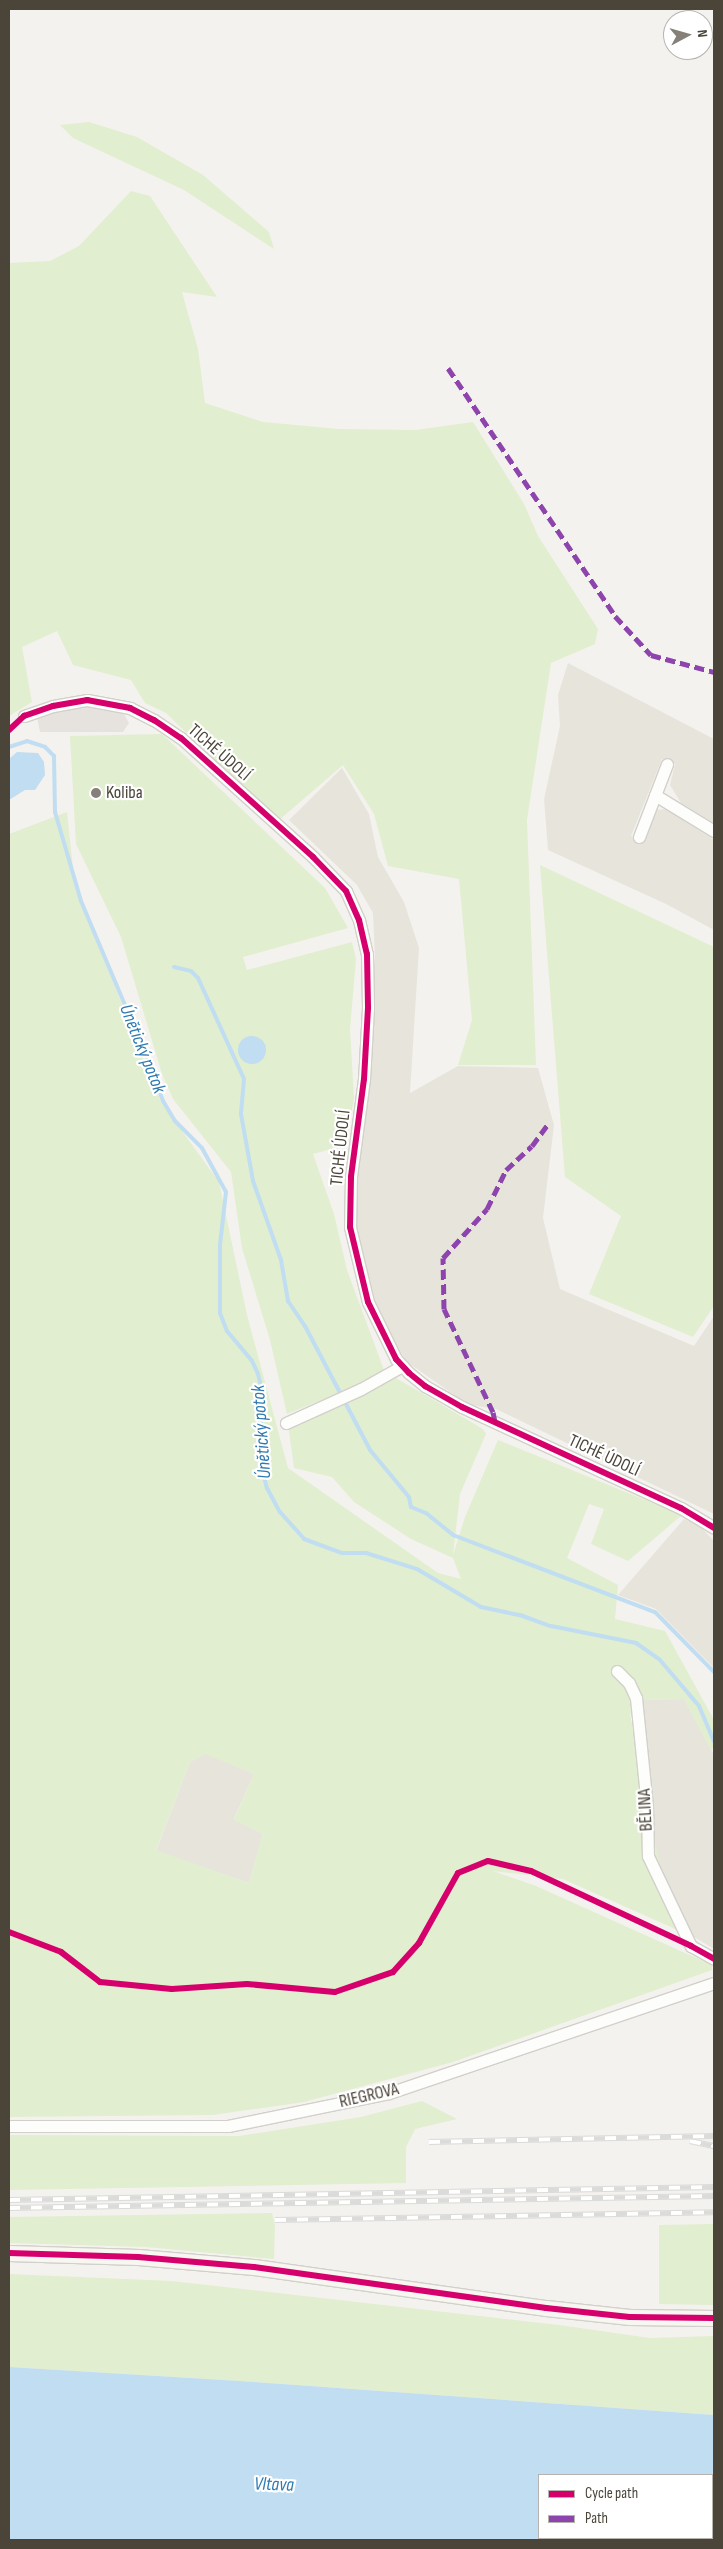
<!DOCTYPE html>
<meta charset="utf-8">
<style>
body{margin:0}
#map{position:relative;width:723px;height:2549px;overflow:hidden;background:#f4f2ee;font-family:"Sofia Sans Condensed",sans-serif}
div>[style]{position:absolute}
.residential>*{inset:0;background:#e7e4dc}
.green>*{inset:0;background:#e1eecf}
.parking>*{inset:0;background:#e6e3df}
.water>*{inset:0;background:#c0ddf1}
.round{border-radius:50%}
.stream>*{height:4px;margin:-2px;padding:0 2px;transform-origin:2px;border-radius:2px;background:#c0ddf1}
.roads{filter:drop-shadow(1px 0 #d2d0cb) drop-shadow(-1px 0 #d2d0cb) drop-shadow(0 1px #d2d0cb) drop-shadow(0 -1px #d2d0cb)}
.street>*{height:11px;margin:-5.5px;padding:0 5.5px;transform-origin:5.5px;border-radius:5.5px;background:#fdfdfc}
.secondary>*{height:15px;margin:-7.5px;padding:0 7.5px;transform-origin:7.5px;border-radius:7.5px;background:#f7f6f1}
.rail>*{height:5.5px;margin-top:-2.75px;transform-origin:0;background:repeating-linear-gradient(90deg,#fff 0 11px,#dbdbda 0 22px);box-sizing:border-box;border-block:1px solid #dbdbda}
.quiet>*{height:5px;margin-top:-2.5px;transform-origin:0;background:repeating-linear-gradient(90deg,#8e44ad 0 10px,transparent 0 15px)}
.cycleway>*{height:6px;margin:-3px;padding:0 3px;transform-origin:3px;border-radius:3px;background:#d6006c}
.dots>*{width:14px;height:14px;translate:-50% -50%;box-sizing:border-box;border:2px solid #fff;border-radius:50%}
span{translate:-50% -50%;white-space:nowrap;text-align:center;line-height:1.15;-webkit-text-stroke:4.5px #fff;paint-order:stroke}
.street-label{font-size:18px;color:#4b4439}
.poi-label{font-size:18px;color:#4b4439}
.left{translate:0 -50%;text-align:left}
.water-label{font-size:19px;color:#2e7ab2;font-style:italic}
.frame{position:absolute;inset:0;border:10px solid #4b4439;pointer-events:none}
.legend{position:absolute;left:538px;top:2474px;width:175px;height:65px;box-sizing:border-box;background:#fff;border:1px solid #b7b4b0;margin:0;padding:6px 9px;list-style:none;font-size:15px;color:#4b4439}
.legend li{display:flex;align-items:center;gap:10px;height:25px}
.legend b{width:25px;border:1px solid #b7b4b0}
.north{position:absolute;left:663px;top:10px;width:50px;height:50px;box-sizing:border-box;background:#fff;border:1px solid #b7b4b0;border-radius:50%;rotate:84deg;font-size:14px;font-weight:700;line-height:20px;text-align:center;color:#4b4439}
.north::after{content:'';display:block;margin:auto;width:18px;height:22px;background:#868178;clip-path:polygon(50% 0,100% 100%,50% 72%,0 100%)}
</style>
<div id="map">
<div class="residential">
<i style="clip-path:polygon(568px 663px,714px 739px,714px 823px,681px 803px,670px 785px,675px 764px,662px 759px,631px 836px,641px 840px,651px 814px,657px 810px,666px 809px,714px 840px,714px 930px,666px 904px,548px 850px,544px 799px,560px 726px,558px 695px)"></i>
<i style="clip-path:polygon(342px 768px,369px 814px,378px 857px,404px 902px,419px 948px,410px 1093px,458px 1066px,538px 1068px,554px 1125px,543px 1218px,560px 1289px,694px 1346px,714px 1316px,714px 1514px,496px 1409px,471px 1405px,457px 1397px,407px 1362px,379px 1317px,364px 1270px,353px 1220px,354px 1190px,368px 1091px,375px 958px,373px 913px,357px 885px,289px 820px)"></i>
<i style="clip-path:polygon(684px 1519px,699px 1525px,714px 1541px,714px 1668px,656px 1609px,618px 1595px)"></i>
<i style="clip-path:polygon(684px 1699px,714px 1755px,714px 1949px,689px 1934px,652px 1858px,641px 1700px)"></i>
<i style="clip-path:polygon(206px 1753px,254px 1774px,234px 1819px,263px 1834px,249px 1883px,156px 1851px,190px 1762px)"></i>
</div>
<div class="green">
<i style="clip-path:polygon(89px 122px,137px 137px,203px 175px,269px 232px,274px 249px,184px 190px,73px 138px,60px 125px)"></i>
<i style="clip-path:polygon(131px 191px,150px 196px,217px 297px,182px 292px,198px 349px,205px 403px,263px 422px,339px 429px,416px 430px,473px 422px,524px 504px,538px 536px,598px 629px,595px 644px,551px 663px,527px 820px,536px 1065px,458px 1065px,472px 1020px,459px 879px,388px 866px,374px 814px,343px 765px,278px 821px,166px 713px,145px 703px,131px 680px,73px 665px,57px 631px,22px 647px,32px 702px,9px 716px,9px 263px,50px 261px,79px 246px)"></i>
<i style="clip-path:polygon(162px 734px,325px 888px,348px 928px,243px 957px,247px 970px,352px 942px,356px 959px,350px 1029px,354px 1098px,346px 1145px,313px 1154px,334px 1214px,347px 1270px,384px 1370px,363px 1383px,287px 1414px,270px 1340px,242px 1248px,231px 1172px,173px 1099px,162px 1074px,121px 937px,76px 844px,70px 736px)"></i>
<i style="clip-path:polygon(evenodd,67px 812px,75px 887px,161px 1102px,219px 1182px,247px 1315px,288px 1468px,438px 1573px,461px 1579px,453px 1558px,411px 1539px,354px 1502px,332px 1477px,294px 1468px,288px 1424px,396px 1378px,483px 1429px,486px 1434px,460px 1494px,453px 1555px,465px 1517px,498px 1440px,682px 1515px,628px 1561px,591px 1544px,604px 1509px,589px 1504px,567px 1558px,618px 1585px,615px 1619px,665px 1631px,714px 1720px,714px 1747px,711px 1750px,684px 1699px,641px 1700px,630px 1714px,666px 1898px,682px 1932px,563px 1879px,493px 1871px,536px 1886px,685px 1953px,712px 1965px,712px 1970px,453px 2062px,304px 2102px,213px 2115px,9px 2117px,9px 834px,67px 812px,205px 1754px,254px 1774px,234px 1820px,263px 1834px,249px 1883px,156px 1850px,190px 1762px,205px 1754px)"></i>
<i style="clip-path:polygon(540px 865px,714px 947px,714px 1306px,693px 1337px,589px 1294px,621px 1216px,565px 1177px)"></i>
<i style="clip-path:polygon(422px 2101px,457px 2119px,415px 2129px,406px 2147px,406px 2183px,9px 2190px,9px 2135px,239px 2136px,361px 2117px)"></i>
<i style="clip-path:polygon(272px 2213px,275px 2225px,274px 2259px,146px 2247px,9px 2243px,9px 2217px)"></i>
<i style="clip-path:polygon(714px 2224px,714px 2305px,659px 2304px,659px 2225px)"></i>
<i style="clip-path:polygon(9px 2274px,172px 2281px,559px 2325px,650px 2338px,714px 2336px,714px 2415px,240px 2381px,9px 2367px)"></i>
</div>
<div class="parking">
<i style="clip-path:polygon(90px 708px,124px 714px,129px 723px,123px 732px,40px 732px,37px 717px,55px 710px)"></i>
</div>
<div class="water">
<i style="clip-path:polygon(17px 752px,38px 753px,44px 762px,45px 775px,35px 790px,25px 790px,9px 800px,9px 759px)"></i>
<i class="round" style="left:238px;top:1036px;width:28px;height:28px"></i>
<i style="clip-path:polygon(evenodd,9px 2367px,240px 2381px,714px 2415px,714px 2540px,9px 2540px,9px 2367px,539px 2475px,712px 2475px,712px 2538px,539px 2538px,539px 2475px)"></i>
</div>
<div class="stream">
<i style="left:9px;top:747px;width:19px;rotate:-18deg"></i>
<i style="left:27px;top:741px;width:19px;rotate:18deg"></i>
<i style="left:45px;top:747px;width:13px;rotate:45deg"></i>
<i style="left:54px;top:756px;width:56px;rotate:89deg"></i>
<i style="left:55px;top:812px;width:93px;rotate:73.7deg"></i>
<i style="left:81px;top:901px;width:175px;rotate:67.1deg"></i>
<i style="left:149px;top:1062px;width:41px;rotate:70.3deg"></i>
<i style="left:163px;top:1101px;width:23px;rotate:59deg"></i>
<i style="left:175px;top:1121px;width:38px;rotate:45deg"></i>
<i style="left:202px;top:1148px;width:50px;rotate:61.4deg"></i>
<i style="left:226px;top:1192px;width:53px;rotate:96.5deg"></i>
<i style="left:220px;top:1245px;width:68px;rotate:90deg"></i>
<i style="left:220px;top:1313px;width:19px;rotate:69deg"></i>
<i style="left:227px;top:1331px;width:39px;rotate:50deg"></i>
<i style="left:252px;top:1361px;width:14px;rotate:65deg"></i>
<i style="left:258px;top:1374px;width:12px;rotate:76deg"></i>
<i style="left:261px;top:1386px;width:77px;rotate:90deg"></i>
<i style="left:261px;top:1463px;width:26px;rotate:77deg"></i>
<i style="left:267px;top:1488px;width:27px;rotate:62deg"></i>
<i style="left:280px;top:1512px;width:36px;rotate:48deg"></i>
<i style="left:304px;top:1539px;width:40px;rotate:20.2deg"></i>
<i style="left:342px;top:1553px;width:24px"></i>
<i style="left:366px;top:1553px;width:53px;rotate:17.4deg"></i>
<i style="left:417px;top:1569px;width:74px;rotate:30.7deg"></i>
<i style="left:481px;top:1607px;width:40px;rotate:12deg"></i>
<i style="left:520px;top:1615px;width:33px;rotate:20deg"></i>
<i style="left:551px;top:1626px;width:87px;rotate:11.3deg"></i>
<i style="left:636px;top:1643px;width:29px;rotate:35deg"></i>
<i style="left:660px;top:1660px;width:60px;rotate:49.7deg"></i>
<i style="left:699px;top:1706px;width:38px;rotate:67deg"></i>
<i style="left:174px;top:967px;width:17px;rotate:13deg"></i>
<i style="left:191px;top:971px;width:10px;rotate:45deg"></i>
<i style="left:198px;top:978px;width:111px;rotate:65.5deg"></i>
<i style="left:244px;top:1079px;width:35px;rotate:95deg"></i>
<i style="left:241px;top:1114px;width:68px;rotate:79.8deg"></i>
<i style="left:253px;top:1181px;width:84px;rotate:70.5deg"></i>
<i style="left:281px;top:1260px;width:42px;rotate:80.3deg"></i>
<i style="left:288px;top:1301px;width:30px;rotate:56deg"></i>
<i style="left:305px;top:1326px;width:140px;rotate:62.3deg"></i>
<i style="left:370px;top:1450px;width:61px;rotate:50.3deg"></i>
<i style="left:409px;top:1497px;width:10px;rotate:79deg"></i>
<i style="left:411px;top:1507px;width:16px;rotate:22deg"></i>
<i style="left:426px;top:1513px;width:35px;rotate:39deg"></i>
<i style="left:453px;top:1535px;width:216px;rotate:20.9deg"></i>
<i style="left:655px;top:1612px;width:84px;rotate:45.5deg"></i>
</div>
<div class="roads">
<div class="street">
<i style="left:24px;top:716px;width:31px;rotate:-19deg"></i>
<i style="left:53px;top:706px;width:35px;rotate:-10deg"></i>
<i style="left:87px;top:700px;width:44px;rotate:10.5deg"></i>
<i style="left:130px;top:708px;width:27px;rotate:27deg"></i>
<i style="left:154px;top:720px;width:32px;rotate:34deg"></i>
<i style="left:181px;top:738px;width:178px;rotate:42deg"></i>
<i style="left:313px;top:857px;width:47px;rotate:45.9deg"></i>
<i style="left:346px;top:891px;width:32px;rotate:66deg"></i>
<i style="left:359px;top:920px;width:35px;rotate:77deg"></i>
<i style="left:367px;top:954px;width:54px;rotate:88.9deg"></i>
<i style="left:368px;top:1008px;width:71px;rotate:93.2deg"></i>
<i style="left:364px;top:1079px;width:99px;rotate:97.6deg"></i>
<i style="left:351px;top:1177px;width:50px;rotate:91.1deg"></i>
<i style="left:350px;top:1227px;width:77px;rotate:76.5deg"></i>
<i style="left:368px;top:1302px;width:64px;rotate:63.8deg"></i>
<i style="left:396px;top:1359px;width:19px;rotate:47deg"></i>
<i style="left:409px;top:1373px;width:21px;rotate:39deg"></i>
<i style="left:425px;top:1386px;width:43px;rotate:29.6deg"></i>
<i style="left:462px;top:1407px;width:241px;rotate:24.8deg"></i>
<i style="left:681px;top:1508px;width:39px;rotate:31deg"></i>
<i style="left:655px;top:795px;width:69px;rotate:31.4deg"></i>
<i style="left:639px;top:837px;width:78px;rotate:-69deg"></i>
<i style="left:286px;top:1423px;width:82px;rotate:-24.4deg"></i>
<i style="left:361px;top:1389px;width:47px;rotate:-29.3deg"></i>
<i style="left:617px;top:1671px;width:17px;rotate:45deg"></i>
<i style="left:629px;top:1683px;width:17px;rotate:65deg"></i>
<i style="left:636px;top:1698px;width:109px;rotate:84.2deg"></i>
<i style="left:647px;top:1806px;width:50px;rotate:88.9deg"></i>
<i style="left:648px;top:1856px;width:100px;rotate:64.5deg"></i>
<i style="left:691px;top:1946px;width:26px;rotate:29deg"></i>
<i style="left:9px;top:2126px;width:219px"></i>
<i style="left:228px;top:2126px;width:164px;rotate:-11.6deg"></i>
<i style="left:389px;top:2093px;width:343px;rotate:-18.7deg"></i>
</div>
<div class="secondary">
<i style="left:9px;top:2253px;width:129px;rotate:1.8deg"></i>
<i style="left:138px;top:2257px;width:116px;rotate:4.9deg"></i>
<i style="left:254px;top:2267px;width:295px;rotate:8deg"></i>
<i style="left:546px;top:2308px;width:84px;rotate:6.1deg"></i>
<i style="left:630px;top:2317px;width:84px;rotate:0.7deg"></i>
</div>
</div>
<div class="rail">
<i style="left:690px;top:2141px;width:25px;rotate:12deg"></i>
<i style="left:429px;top:2142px;width:285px;rotate:-1.2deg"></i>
<i style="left:9px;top:2200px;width:705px;rotate:-1.06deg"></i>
<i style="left:9px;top:2208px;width:705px;rotate:-0.98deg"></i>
<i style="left:275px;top:2220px;width:439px;rotate:-1deg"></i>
</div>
<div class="quiet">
<i style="left:448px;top:368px;width:299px;rotate:56deg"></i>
<i style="left:615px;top:616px;width:53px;rotate:47.3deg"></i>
<i style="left:651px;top:655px;width:65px;rotate:15.1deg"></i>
<i style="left:495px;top:1422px;width:10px;rotate:-101deg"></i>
<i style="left:493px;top:1412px;width:114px;rotate:-115.4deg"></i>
<i style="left:444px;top:1309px;width:51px;rotate:-91.1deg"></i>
<i style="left:443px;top:1258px;width:66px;rotate:-48.1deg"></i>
<i style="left:487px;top:1209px;width:43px;rotate:-64deg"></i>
<i style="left:506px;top:1170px;width:35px;rotate:-43deg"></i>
<i style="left:532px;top:1146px;width:26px;rotate:-54deg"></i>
</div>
<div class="cycleway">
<i style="left:9px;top:730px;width:21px;rotate:-43deg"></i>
<i style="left:24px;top:716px;width:31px;rotate:-19deg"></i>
<i style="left:53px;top:706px;width:35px;rotate:-10deg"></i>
<i style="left:87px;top:700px;width:44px;rotate:10.5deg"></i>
<i style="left:130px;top:708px;width:27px;rotate:27deg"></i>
<i style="left:154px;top:720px;width:32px;rotate:34deg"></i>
<i style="left:181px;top:738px;width:178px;rotate:42deg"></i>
<i style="left:313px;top:857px;width:47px;rotate:45.9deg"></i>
<i style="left:346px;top:891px;width:32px;rotate:66deg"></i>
<i style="left:359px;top:920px;width:35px;rotate:77deg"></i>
<i style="left:367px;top:954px;width:54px;rotate:88.9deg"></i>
<i style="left:368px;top:1008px;width:71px;rotate:93.2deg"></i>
<i style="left:364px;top:1079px;width:99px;rotate:97.6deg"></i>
<i style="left:351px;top:1177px;width:50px;rotate:91.1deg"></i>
<i style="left:350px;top:1227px;width:77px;rotate:76.5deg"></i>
<i style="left:368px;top:1302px;width:64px;rotate:63.8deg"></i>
<i style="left:396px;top:1359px;width:19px;rotate:47deg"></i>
<i style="left:409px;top:1373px;width:21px;rotate:39deg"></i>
<i style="left:425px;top:1386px;width:43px;rotate:29.6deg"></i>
<i style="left:462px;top:1407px;width:241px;rotate:24.8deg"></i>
<i style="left:681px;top:1508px;width:39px;rotate:31deg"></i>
<i style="left:9px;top:1932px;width:56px;rotate:21deg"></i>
<i style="left:61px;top:1952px;width:49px;rotate:37.6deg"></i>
<i style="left:100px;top:1982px;width:72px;rotate:5.6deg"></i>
<i style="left:172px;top:1989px;width:75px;rotate:-3.8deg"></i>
<i style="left:247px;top:1984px;width:88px;rotate:5.2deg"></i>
<i style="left:335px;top:1992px;width:61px;rotate:-19deg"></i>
<i style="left:393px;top:1972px;width:39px;rotate:-48deg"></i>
<i style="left:419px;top:1943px;width:80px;rotate:-60.9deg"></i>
<i style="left:458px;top:1873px;width:32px;rotate:-22deg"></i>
<i style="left:488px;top:1861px;width:44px;rotate:13.1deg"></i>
<i style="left:531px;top:1871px;width:177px;rotate:25.1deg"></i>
<i style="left:691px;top:1946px;width:26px;rotate:29deg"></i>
<i style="left:9px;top:2253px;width:129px;rotate:1.8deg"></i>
<i style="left:138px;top:2257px;width:116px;rotate:4.9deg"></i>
<i style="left:254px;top:2267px;width:295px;rotate:8deg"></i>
<i style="left:546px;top:2308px;width:84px;rotate:6.1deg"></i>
<i style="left:630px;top:2317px;width:84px;rotate:0.7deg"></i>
</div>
<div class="dots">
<i style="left:96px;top:793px;background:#868178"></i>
</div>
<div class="street-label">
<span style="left:219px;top:753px;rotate:41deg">TICHÉ ÚDOLÍ</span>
<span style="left:341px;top:1148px;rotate:-84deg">TICHÉ ÚDOLÍ</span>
<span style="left:604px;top:1456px;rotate:25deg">TICHÉ ÚDOLÍ</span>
<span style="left:646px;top:1810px;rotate:-93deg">BĚLINA</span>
<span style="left:369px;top:2096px;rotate:-13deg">RIEGROVA</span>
</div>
<div class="poi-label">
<span class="left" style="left:106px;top:793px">Koliba</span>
</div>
<div class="water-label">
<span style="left:142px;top:1049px;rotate:68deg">Únětický potok</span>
<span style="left:262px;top:1432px;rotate:-94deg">Únětický potok</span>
<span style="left:274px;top:2485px;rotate:2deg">Vltava</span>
</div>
<div class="frame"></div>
<ul class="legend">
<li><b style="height:6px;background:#d6006c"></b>Cycle path</li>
<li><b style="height:6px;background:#8e44ad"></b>Path</li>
</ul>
<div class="north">N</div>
</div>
